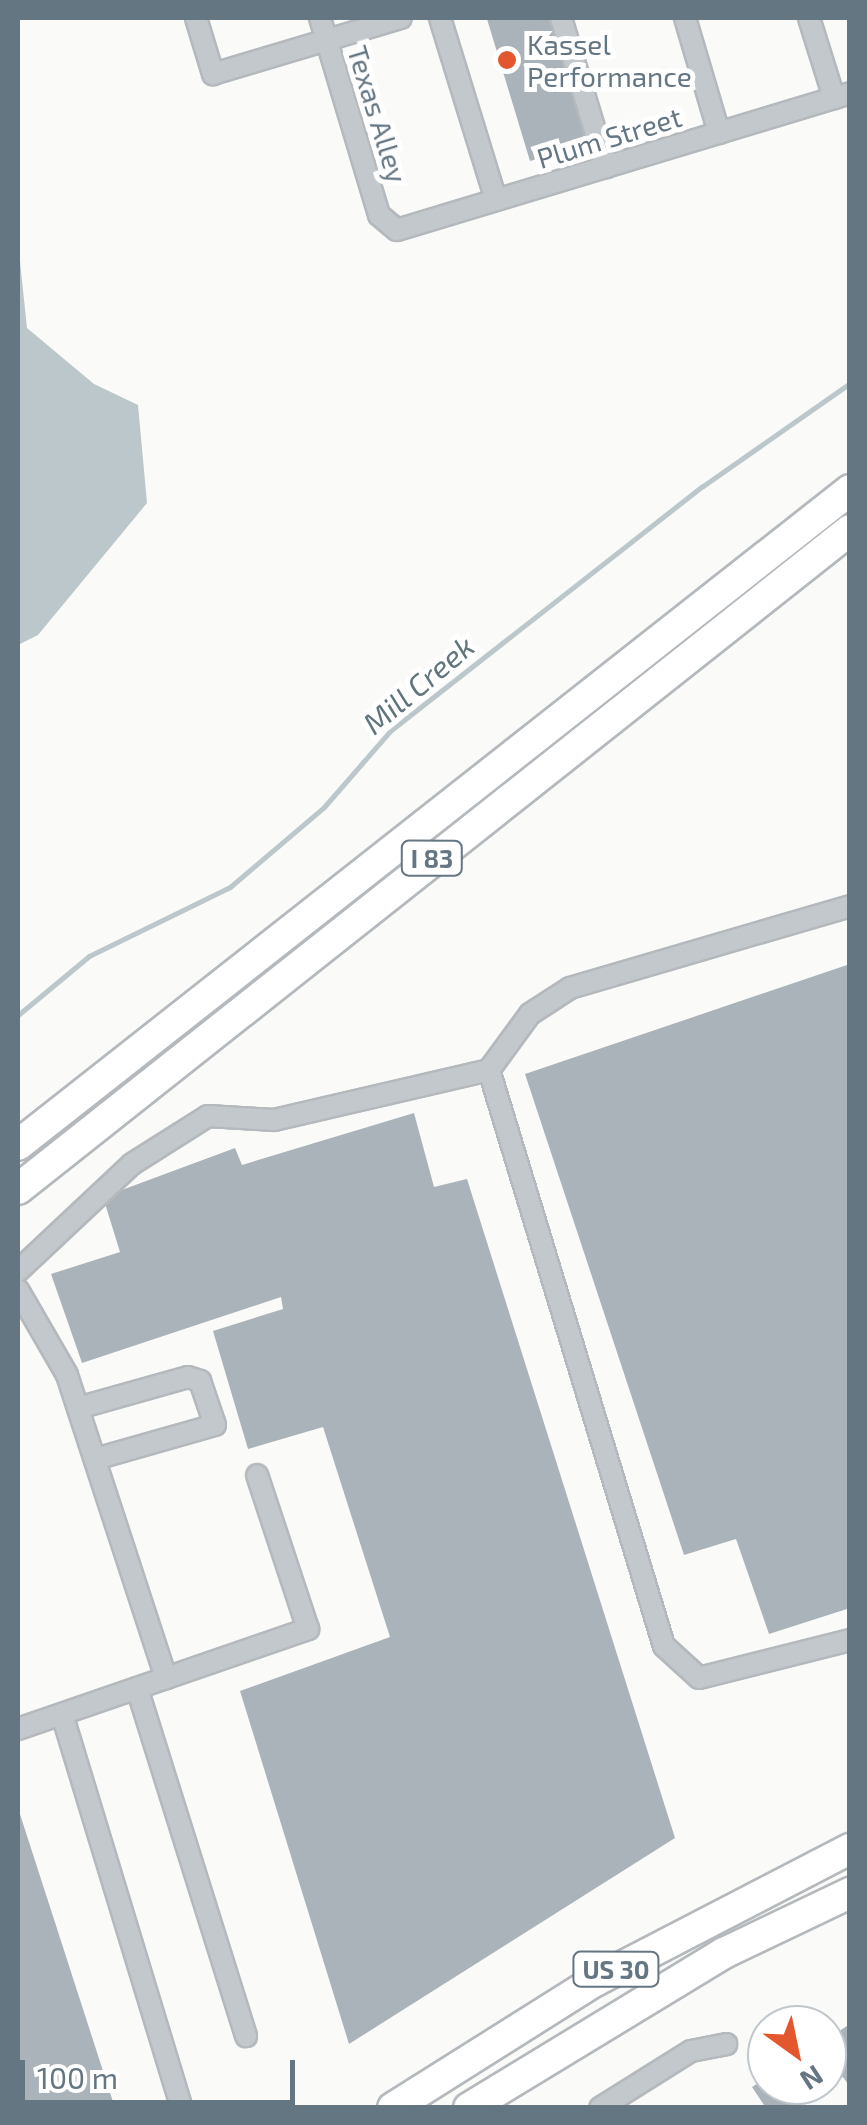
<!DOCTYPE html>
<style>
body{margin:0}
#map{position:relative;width:867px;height:2125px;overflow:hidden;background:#fafaf8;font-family:"Exo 2",sans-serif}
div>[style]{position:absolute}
.water>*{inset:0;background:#bbc7cb}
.stream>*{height:5px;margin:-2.5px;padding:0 2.5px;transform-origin:2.5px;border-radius:2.5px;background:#bbc7cb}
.building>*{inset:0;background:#aab3b9}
.roads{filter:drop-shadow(2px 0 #b4b9bd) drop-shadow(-2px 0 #b4b9bd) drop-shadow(0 2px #b4b9bd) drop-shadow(0 -2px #b4b9bd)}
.minor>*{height:20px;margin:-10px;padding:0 10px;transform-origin:10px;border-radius:10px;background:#c3c8cc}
.highway>*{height:30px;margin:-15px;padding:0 15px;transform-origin:15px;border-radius:15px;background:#fff}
.dots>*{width:28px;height:28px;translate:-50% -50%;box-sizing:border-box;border:5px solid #fff;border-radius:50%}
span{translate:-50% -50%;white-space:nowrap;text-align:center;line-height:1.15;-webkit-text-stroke:10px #fff;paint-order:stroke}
.shield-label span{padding:2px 8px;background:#fff;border:2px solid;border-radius:8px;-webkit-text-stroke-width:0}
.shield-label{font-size:25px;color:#657683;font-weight:700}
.poi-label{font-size:28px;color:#657683}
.left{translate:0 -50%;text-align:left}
.street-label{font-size:28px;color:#657683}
.water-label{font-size:30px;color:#60757c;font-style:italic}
.frame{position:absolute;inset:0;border:20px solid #657683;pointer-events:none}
.north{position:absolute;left:747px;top:2005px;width:100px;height:100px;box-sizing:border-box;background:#fff;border:2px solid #c1c8cd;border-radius:50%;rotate:147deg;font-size:28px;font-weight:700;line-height:40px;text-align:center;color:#657683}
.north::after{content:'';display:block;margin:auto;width:35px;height:45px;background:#e4572e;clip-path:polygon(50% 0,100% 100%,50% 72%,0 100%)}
.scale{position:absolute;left:20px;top:2060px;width:275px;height:45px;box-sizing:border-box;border:5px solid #657683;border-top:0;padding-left:12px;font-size:30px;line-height:35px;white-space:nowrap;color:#657683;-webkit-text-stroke:8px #fff;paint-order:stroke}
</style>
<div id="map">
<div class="water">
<i style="clip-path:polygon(18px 242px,27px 328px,94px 384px,138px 405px,147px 503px,38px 635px,18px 645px)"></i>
</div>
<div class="stream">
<i style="left:18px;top:1015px;width:92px;rotate:-39.7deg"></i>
<i style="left:89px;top:956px;width:157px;rotate:-26.1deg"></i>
<i style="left:230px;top:887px;width:123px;rotate:-40.4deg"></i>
<i style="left:324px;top:807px;width:101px;rotate:-49deg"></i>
<i style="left:390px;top:731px;width:397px;rotate:-38.1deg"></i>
<i style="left:703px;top:486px;width:179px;rotate:-35deg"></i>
</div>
<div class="building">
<i style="clip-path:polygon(551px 18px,589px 143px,530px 161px,487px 19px)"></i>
<i style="clip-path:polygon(850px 964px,850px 1608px,769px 1634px,736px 1539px,684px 1555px,525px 1074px)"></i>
<i style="clip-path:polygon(414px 1113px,434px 1187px,467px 1179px,675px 1838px,349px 2044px,240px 1691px,390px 1637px,323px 1427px,248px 1449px,213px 1331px,283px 1309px,281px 1297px,82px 1363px,51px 1274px,120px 1252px,103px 1197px,235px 1148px,242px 1165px)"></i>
<i style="clip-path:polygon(18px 1808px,115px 2108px,18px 2108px)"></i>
<i style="clip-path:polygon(850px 2024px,850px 2087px,843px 2077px,796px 2108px,766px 2108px,752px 2087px,767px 2078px,767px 2085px,827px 2085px,827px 2039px)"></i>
</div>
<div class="roads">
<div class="minor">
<i style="left:196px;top:18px;width:59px;rotate:73.1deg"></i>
<i style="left:213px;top:74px;width:196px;rotate:-16.6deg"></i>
<i style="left:320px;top:18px;width:206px;rotate:73.3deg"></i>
<i style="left:379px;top:215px;width:23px;rotate:40deg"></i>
<i style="left:397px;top:230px;width:473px;rotate:-16.8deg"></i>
<i style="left:440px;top:18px;width:190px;rotate:72.9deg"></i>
<i style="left:561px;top:18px;width:156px;rotate:73.2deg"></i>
<i style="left:685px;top:18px;width:120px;rotate:73.5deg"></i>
<i style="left:809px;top:18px;width:84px;rotate:72.6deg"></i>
<i style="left:489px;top:1070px;width:602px;rotate:73.1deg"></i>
<i style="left:664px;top:1646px;width:47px;rotate:42.4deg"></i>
<i style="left:699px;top:1678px;width:156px;rotate:-14.1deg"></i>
<i style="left:18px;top:1271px;width:156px;rotate:-43.2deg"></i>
<i style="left:132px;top:1164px;width:90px;rotate:-32.3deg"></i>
<i style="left:208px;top:1116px;width:66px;rotate:3.5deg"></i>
<i style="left:274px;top:1120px;width:221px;rotate:-13.1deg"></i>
<i style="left:489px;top:1070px;width:69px;rotate:-53.8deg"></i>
<i style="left:530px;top:1014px;width:48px;rotate:-33deg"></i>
<i style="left:570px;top:988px;width:292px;rotate:-16.3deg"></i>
<i style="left:18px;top:1290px;width:98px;rotate:60deg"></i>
<i style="left:67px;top:1375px;width:319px;rotate:71.9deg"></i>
<i style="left:78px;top:1408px;width:114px;rotate:-15.7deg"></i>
<i style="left:188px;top:1377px;width:13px;rotate:18deg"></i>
<i style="left:200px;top:1381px;width:46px;rotate:71.2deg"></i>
<i style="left:215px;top:1425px;width:125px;rotate:164.2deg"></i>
<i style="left:137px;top:1688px;width:365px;rotate:72.6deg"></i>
<i style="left:62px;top:1714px;width:412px;rotate:73.1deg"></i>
<i style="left:18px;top:1729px;width:307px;rotate:-19deg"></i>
<i style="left:308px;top:1629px;width:162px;rotate:-108.3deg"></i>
<i style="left:600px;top:2108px;width:107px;rotate:-32.1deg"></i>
<i style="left:691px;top:2051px;width:36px;rotate:-11deg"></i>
</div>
<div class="highway">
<i style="left:18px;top:1145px;width:1059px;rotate:-38.21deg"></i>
<i style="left:18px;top:1189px;width:1061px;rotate:-38.38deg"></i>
<i style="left:393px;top:2108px;width:239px;rotate:-32.2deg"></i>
<i style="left:595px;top:1981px;width:287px;rotate:-27.4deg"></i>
<i style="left:469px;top:2108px;width:298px;rotate:-31.3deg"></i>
<i style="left:724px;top:1953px;width:140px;rotate:-25.5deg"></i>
</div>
</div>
<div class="dots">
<i style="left:507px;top:60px;background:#e4572e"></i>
</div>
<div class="shield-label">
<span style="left:432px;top:858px">I 83</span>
<span style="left:616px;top:1969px">US 30</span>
</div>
<div class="poi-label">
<span class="left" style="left:527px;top:60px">Kassel<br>Performance</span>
</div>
<div class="street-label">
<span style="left:378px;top:114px;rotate:73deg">Texas Alley</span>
<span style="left:609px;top:137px;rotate:-17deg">Plum Street</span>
</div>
<div class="water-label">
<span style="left:418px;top:684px;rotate:-40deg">Mill Creek</span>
</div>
<div class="frame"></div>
<div class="north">N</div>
<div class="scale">100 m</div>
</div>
